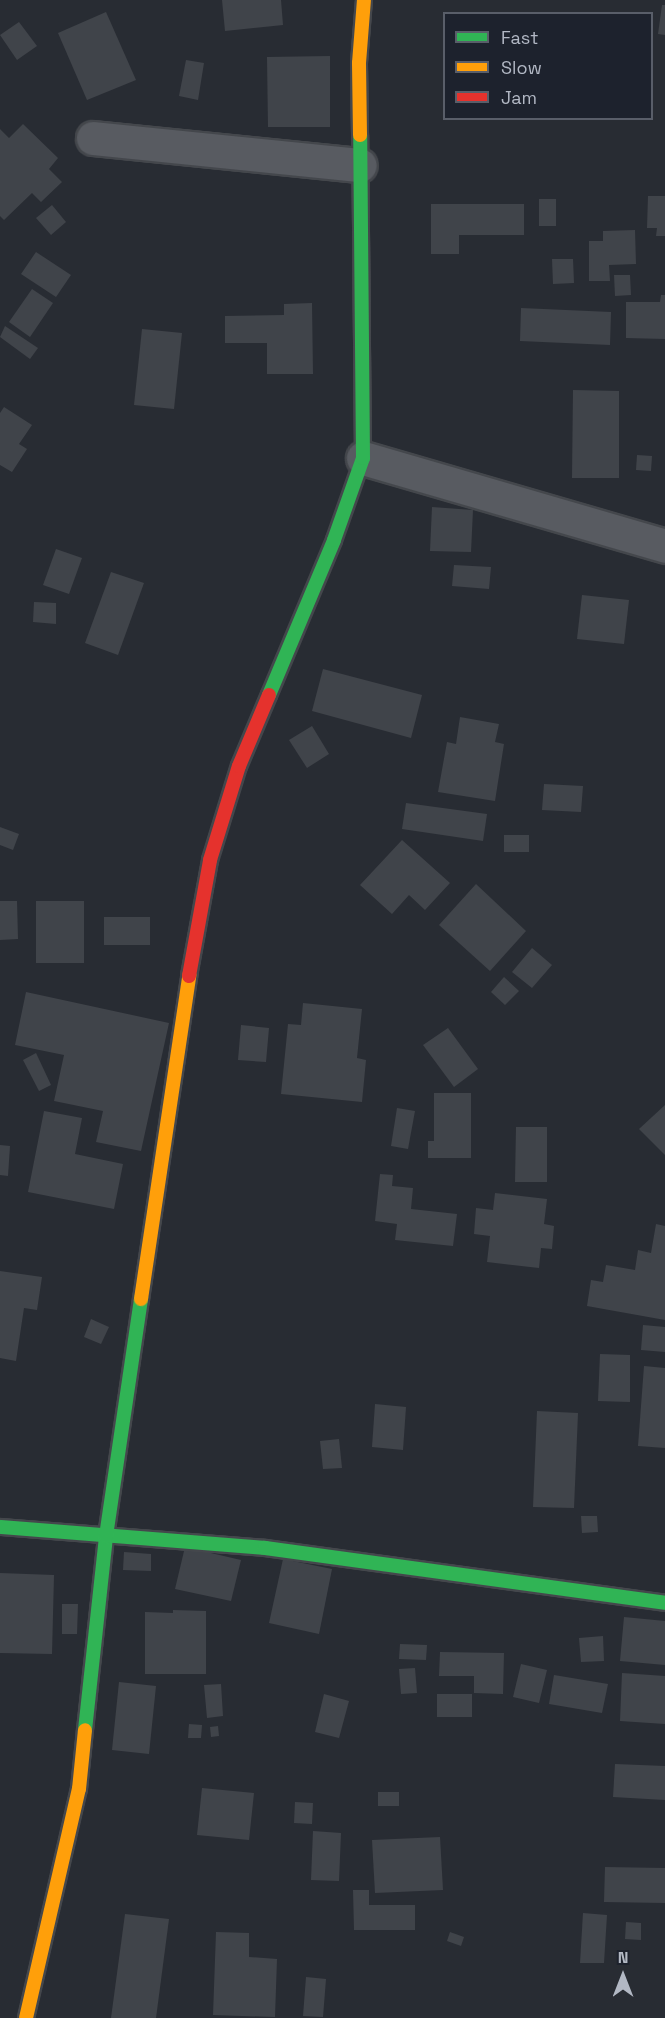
<!DOCTYPE html>
<style>
body{margin:0}
#map{position:relative;width:665px;height:2018px;overflow:hidden;background:#282c33;font-family:"Space Grotesk",sans-serif}
div>[style]{position:absolute}
.building>*{inset:0;background:#40444a}
.roads{filter:drop-shadow(2px 0 #44474c) drop-shadow(-2px 0 #44474c) drop-shadow(0 2px #44474c) drop-shadow(0 -2px #44474c)}
.street>*{height:33px;margin:-16.5px;padding:0 16.5px;transform-origin:16.5px;border-radius:16.5px;background:#585b61}
.fast>*{height:14px;margin:-7px;padding:0 7px;transform-origin:7px;border-radius:7px;background:#30b455}
.slow>*{height:14px;margin:-7px;padding:0 7px;transform-origin:7px;border-radius:7px;background:#ff9f0a}
.jam>*{height:14px;margin:-7px;padding:0 7px;transform-origin:7px;border-radius:7px;background:#e5322d}
span{translate:-50% -50%;white-space:nowrap;text-align:center;line-height:1.15;-webkit-text-stroke:5px #1d222d;paint-order:stroke}
.legend{position:absolute;left:443px;top:12px;width:210px;height:108px;box-sizing:border-box;background:#1d222d;border:2px solid #595e69;margin:0;padding:8px 10px;list-style:none;font-size:18px;color:#b2b8c4}
.legend li{display:flex;align-items:center;gap:12px;height:30px}
.legend b{width:30px;border:2px solid #595e69}
.north{position:absolute;left:593px;top:1946px;width:60px;height:60px;-webkit-text-stroke:4px #1d222d;paint-order:stroke;rotate:0deg;font-size:16px;font-weight:700;line-height:24px;text-align:center;color:#b2b8c4}
.north::after{content:'';display:block;margin:auto;width:21px;height:27px;background:#b2b8c4;clip-path:polygon(50% 0,100% 100%,50% 72%,0 100%)}
</style>
<div id="map">
<div class="building">
<i style="clip-path:polygon(222px 0,281px 0,283px 25px,225px 31px)"></i>
<i style="clip-path:polygon(662px 5px,665px 5px,665px 35px,658px 34px)"></i>
<i style="clip-path:polygon(106px 12px,136px 80px,87px 100px,58px 33px)"></i>
<i style="clip-path:polygon(19px 22px,37px 46px,17px 60px,0 35px)"></i>
<i style="clip-path:polygon(330px 56px,330px 127px,268px 127px,267px 57px)"></i>
<i style="clip-path:polygon(186px 60px,204px 63px,198px 100px,179px 96px)"></i>
<i style="clip-path:polygon(23px 124px,58px 158px,49px 169px,62px 182px,41px 202px,32px 193px,4px 220px,0 216px,0 129px,9px 138px)"></i>
<i style="clip-path:polygon(648px 196px,665px 196px,665px 236px,656px 236px,657px 228px,647px 228px)"></i>
<i style="clip-path:polygon(539px 199px,556px 199px,556px 226px,539px 226px)"></i>
<i style="clip-path:polygon(431px 204px,524px 204px,524px 235px,459px 235px,459px 254px,431px 254px)"></i>
<i style="clip-path:polygon(52px 205px,66px 222px,51px 235px,36px 218px)"></i>
<i style="clip-path:polygon(635px 230px,636px 264px,609px 265px,610px 281px,589px 281px,589px 241px,603px 241px,603px 231px)"></i>
<i style="clip-path:polygon(36px 252px,71px 275px,56px 297px,21px 274px)"></i>
<i style="clip-path:polygon(552px 259px,573px 259px,574px 283px,553px 284px)"></i>
<i style="clip-path:polygon(614px 275px,630px 275px,631px 295px,615px 296px)"></i>
<i style="clip-path:polygon(32px 289px,53px 303px,30px 337px,9px 322px)"></i>
<i style="clip-path:polygon(661px 295px,665px 295px,665px 339px,626px 338px,626px 302px,660px 302px)"></i>
<i style="clip-path:polygon(312px 303px,313px 374px,267px 374px,267px 343px,225px 343px,225px 316px,284px 315px,284px 304px)"></i>
<i style="clip-path:polygon(521px 308px,611px 312px,610px 345px,520px 341px)"></i>
<i style="clip-path:polygon(5px 326px,38px 348px,30px 359px,0 337px)"></i>
<i style="clip-path:polygon(142px 329px,182px 333px,174px 409px,134px 405px)"></i>
<i style="clip-path:polygon(573px 390px,619px 391px,619px 478px,572px 478px)"></i>
<i style="clip-path:polygon(4px 407px,32px 425px,19px 444px,27px 449px,12px 472px,0 465px,0 413px)"></i>
<i style="clip-path:polygon(637px 455px,652px 456px,651px 471px,636px 470px)"></i>
<i style="clip-path:polygon(432px 507px,473px 510px,471px 552px,430px 551px)"></i>
<i style="clip-path:polygon(56px 549px,82px 558px,69px 594px,43px 585px)"></i>
<i style="clip-path:polygon(454px 565px,491px 567px,489px 589px,452px 586px)"></i>
<i style="clip-path:polygon(111px 572px,144px 583px,118px 655px,85px 643px)"></i>
<i style="clip-path:polygon(582px 595px,629px 600px,624px 644px,577px 639px)"></i>
<i style="clip-path:polygon(34px 602px,56px 603px,56px 624px,33px 622px)"></i>
<i style="clip-path:polygon(323px 669px,422px 695px,411px 738px,312px 711px)"></i>
<i style="clip-path:polygon(460px 717px,499px 724px,495px 742px,504px 744px,495px 801px,438px 792px,447px 742px,456px 744px)"></i>
<i style="clip-path:polygon(312px 726px,329px 754px,307px 768px,289px 740px)"></i>
<i style="clip-path:polygon(544px 784px,583px 786px,581px 812px,542px 810px)"></i>
<i style="clip-path:polygon(406px 803px,487px 814px,483px 841px,402px 829px)"></i>
<i style="clip-path:polygon(0 827px,19px 834px,13px 850px,0 845px)"></i>
<i style="clip-path:polygon(504px 835px,529px 835px,529px 852px,504px 852px)"></i>
<i style="clip-path:polygon(402px 840px,450px 883px,425px 910px,409px 895px,392px 914px,360px 885px)"></i>
<i style="clip-path:polygon(476px 884px,526px 931px,490px 971px,439px 925px)"></i>
<i style="clip-path:polygon(0 901px,17px 901px,18px 939px,0 940px)"></i>
<i style="clip-path:polygon(36px 901px,84px 901px,84px 963px,36px 963px)"></i>
<i style="clip-path:polygon(104px 917px,150px 917px,150px 945px,104px 945px)"></i>
<i style="clip-path:polygon(532px 948px,552px 965px,532px 988px,512px 972px)"></i>
<i style="clip-path:polygon(504px 977px,519px 991px,505px 1005px,491px 992px)"></i>
<i style="clip-path:polygon(26px 992px,169px 1023px,141px 1151px,96px 1142px,103px 1111px,54px 1101px,64px 1055px,15px 1045px)"></i>
<i style="clip-path:polygon(303px 1003px,362px 1009px,357px 1058px,366px 1060px,362px 1102px,281px 1094px,288px 1024px,301px 1025px)"></i>
<i style="clip-path:polygon(241px 1025px,269px 1028px,266px 1062px,238px 1060px)"></i>
<i style="clip-path:polygon(448px 1028px,478px 1069px,454px 1087px,423px 1045px)"></i>
<i style="clip-path:polygon(36px 1053px,51px 1085px,39px 1091px,23px 1060px)"></i>
<i style="clip-path:polygon(434px 1093px,471px 1093px,471px 1158px,428px 1158px,428px 1141px,434px 1141px)"></i>
<i style="clip-path:polygon(665px 1105px,665px 1155px,639px 1129px)"></i>
<i style="clip-path:polygon(397px 1108px,415px 1111px,408px 1149px,391px 1146px)"></i>
<i style="clip-path:polygon(44px 1111px,82px 1118px,75px 1154px,123px 1164px,114px 1209px,28px 1192px)"></i>
<i style="clip-path:polygon(516px 1127px,547px 1127px,547px 1182px,515px 1182px)"></i>
<i style="clip-path:polygon(0 1145px,10px 1146px,8px 1176px,0 1175px)"></i>
<i style="clip-path:polygon(380px 1174px,393px 1175px,392px 1186px,413px 1188px,411px 1209px,457px 1214px,453px 1246px,395px 1240px,397px 1224px,375px 1221px)"></i>
<i style="clip-path:polygon(495px 1193px,547px 1199px,544px 1224px,554px 1226px,552px 1249px,541px 1248px,539px 1268px,487px 1262px,490px 1236px,474px 1234px,476px 1208px,493px 1210px)"></i>
<i style="clip-path:polygon(656px 1224px,665px 1226px,665px 1320px,587px 1306px,591px 1280px,603px 1282px,606px 1265px,635px 1270px,638px 1250px,651px 1253px)"></i>
<i style="clip-path:polygon(0 1271px,42px 1277px,37px 1310px,24px 1308px,16px 1361px,0 1358px)"></i>
<i style="clip-path:polygon(91px 1319px,109px 1327px,101px 1344px,84px 1337px)"></i>
<i style="clip-path:polygon(643px 1325px,665px 1327px,665px 1352px,641px 1350px)"></i>
<i style="clip-path:polygon(600px 1354px,630px 1355px,630px 1402px,598px 1401px)"></i>
<i style="clip-path:polygon(644px 1366px,665px 1368px,665px 1448px,638px 1446px)"></i>
<i style="clip-path:polygon(375px 1404px,406px 1407px,403px 1450px,372px 1447px)"></i>
<i style="clip-path:polygon(537px 1411px,578px 1413px,574px 1508px,533px 1507px)"></i>
<i style="clip-path:polygon(339px 1439px,342px 1468px,323px 1469px,320px 1441px)"></i>
<i style="clip-path:polygon(581px 1516px,597px 1516px,598px 1532px,582px 1533px)"></i>
<i style="clip-path:polygon(185px 1547px,241px 1560px,231px 1601px,175px 1589px)"></i>
<i style="clip-path:polygon(124px 1552px,151px 1554px,151px 1571px,123px 1570px)"></i>
<i style="clip-path:polygon(283px 1559px,332px 1569px,319px 1634px,269px 1623px)"></i>
<i style="clip-path:polygon(0 1573px,54px 1575px,52px 1654px,0 1653px)"></i>
<i style="clip-path:polygon(62px 1604px,78px 1604px,77px 1634px,62px 1634px)"></i>
<i style="clip-path:polygon(173px 1610px,206px 1611px,206px 1674px,145px 1674px,145px 1612px,173px 1613px)"></i>
<i style="clip-path:polygon(624px 1617px,665px 1621px,665px 1665px,620px 1661px)"></i>
<i style="clip-path:polygon(603px 1636px,604px 1661px,581px 1662px,579px 1638px)"></i>
<i style="clip-path:polygon(400px 1644px,427px 1645px,426px 1660px,399px 1659px)"></i>
<i style="clip-path:polygon(440px 1652px,504px 1653px,503px 1694px,474px 1693px,474px 1676px,439px 1676px)"></i>
<i style="clip-path:polygon(521px 1664px,547px 1670px,539px 1703px,513px 1697px)"></i>
<i style="clip-path:polygon(415px 1668px,417px 1693px,401px 1694px,399px 1669px)"></i>
<i style="clip-path:polygon(622px 1673px,665px 1676px,665px 1724px,620px 1721px)"></i>
<i style="clip-path:polygon(554px 1675px,608px 1684px,602px 1713px,549px 1704px)"></i>
<i style="clip-path:polygon(119px 1682px,156px 1686px,149px 1754px,112px 1750px)"></i>
<i style="clip-path:polygon(221px 1684px,223px 1716px,207px 1718px,204px 1685px)"></i>
<i style="clip-path:polygon(324px 1694px,349px 1701px,339px 1738px,315px 1732px)"></i>
<i style="clip-path:polygon(437px 1694px,472px 1694px,472px 1717px,437px 1717px)"></i>
<i style="clip-path:polygon(189px 1724px,202px 1725px,201px 1738px,188px 1738px)"></i>
<i style="clip-path:polygon(218px 1726px,219px 1736px,211px 1737px,210px 1727px)"></i>
<i style="clip-path:polygon(615px 1764px,665px 1766px,665px 1800px,613px 1797px)"></i>
<i style="clip-path:polygon(202px 1788px,254px 1793px,249px 1840px,197px 1835px)"></i>
<i style="clip-path:polygon(378px 1792px,399px 1792px,399px 1806px,378px 1806px)"></i>
<i style="clip-path:polygon(295px 1802px,313px 1803px,312px 1824px,294px 1823px)"></i>
<i style="clip-path:polygon(313px 1831px,341px 1833px,339px 1881px,311px 1880px)"></i>
<i style="clip-path:polygon(440px 1837px,443px 1890px,375px 1893px,372px 1840px)"></i>
<i style="clip-path:polygon(605px 1867px,665px 1868px,665px 1903px,604px 1902px)"></i>
<i style="clip-path:polygon(353px 1890px,369px 1890px,369px 1905px,415px 1905px,415px 1930px,354px 1930px)"></i>
<i style="clip-path:polygon(583px 1913px,607px 1915px,604px 1963px,580px 1963px)"></i>
<i style="clip-path:polygon(125px 1914px,169px 1919px,156px 2018px,111px 2018px)"></i>
<i style="clip-path:polygon(626px 1922px,641px 1923px,641px 1940px,625px 1939px)"></i>
<i style="clip-path:polygon(216px 1932px,249px 1933px,249px 1957px,277px 1959px,275px 2017px,213px 2015px)"></i>
<i style="clip-path:polygon(450px 1932px,464px 1937px,461px 1946px,447px 1941px)"></i>
<i style="clip-path:polygon(306px 1977px,326px 1979px,323px 2017px,303px 2016px)"></i>
</div>
<div class="roads">
<div class="street">
<i style="left:93px;top:138px;width:268px;rotate:5.8deg"></i>
<i style="left:363px;top:458px;width:315px;rotate:16.2deg"></i>
</div>
<div class="fast">
<i style="left:269px;top:695px;width:168px;rotate:-67.2deg"></i>
<i style="left:334px;top:540px;width:87px;rotate:-70.5deg"></i>
<i style="left:363px;top:458px;width:323px;rotate:-90.5deg"></i>
<i style="left:0;top:1527px;width:266px;rotate:4.5deg"></i>
<i style="left:265px;top:1548px;width:404px;rotate:7.8deg"></i>
<i style="left:85px;top:1730px;width:195px;rotate:-83.8deg"></i>
<i style="left:106px;top:1536px;width:240px;rotate:-81.6deg"></i>
</div>
<div class="slow">
<i style="left:360px;top:135px;width:72px;rotate:-90.8deg"></i>
<i style="left:359px;top:63px;width:63px;rotate:-85.5deg"></i>
<i style="left:141px;top:1299px;width:327px;rotate:-81.5deg"></i>
<i style="left:26px;top:2018px;width:235px;rotate:-77deg"></i>
<i style="left:79px;top:1789px;width:59px;rotate:-84.2deg"></i>
</div>
<div class="jam">
<i style="left:189px;top:976px;width:118px;rotate:-79.7deg"></i>
<i style="left:210px;top:860px;width:98px;rotate:-72.9deg"></i>
<i style="left:239px;top:766px;width:77px;rotate:-67.1deg"></i>
</div>
</div>
<ul class="legend">
<li><b style="height:8px;background:#30b455"></b>Fast</li>
<li><b style="height:8px;background:#ff9f0a"></b>Slow</li>
<li><b style="height:8px;background:#e5322d"></b>Jam</li>
</ul>
<div class="north">N</div>
</div>
